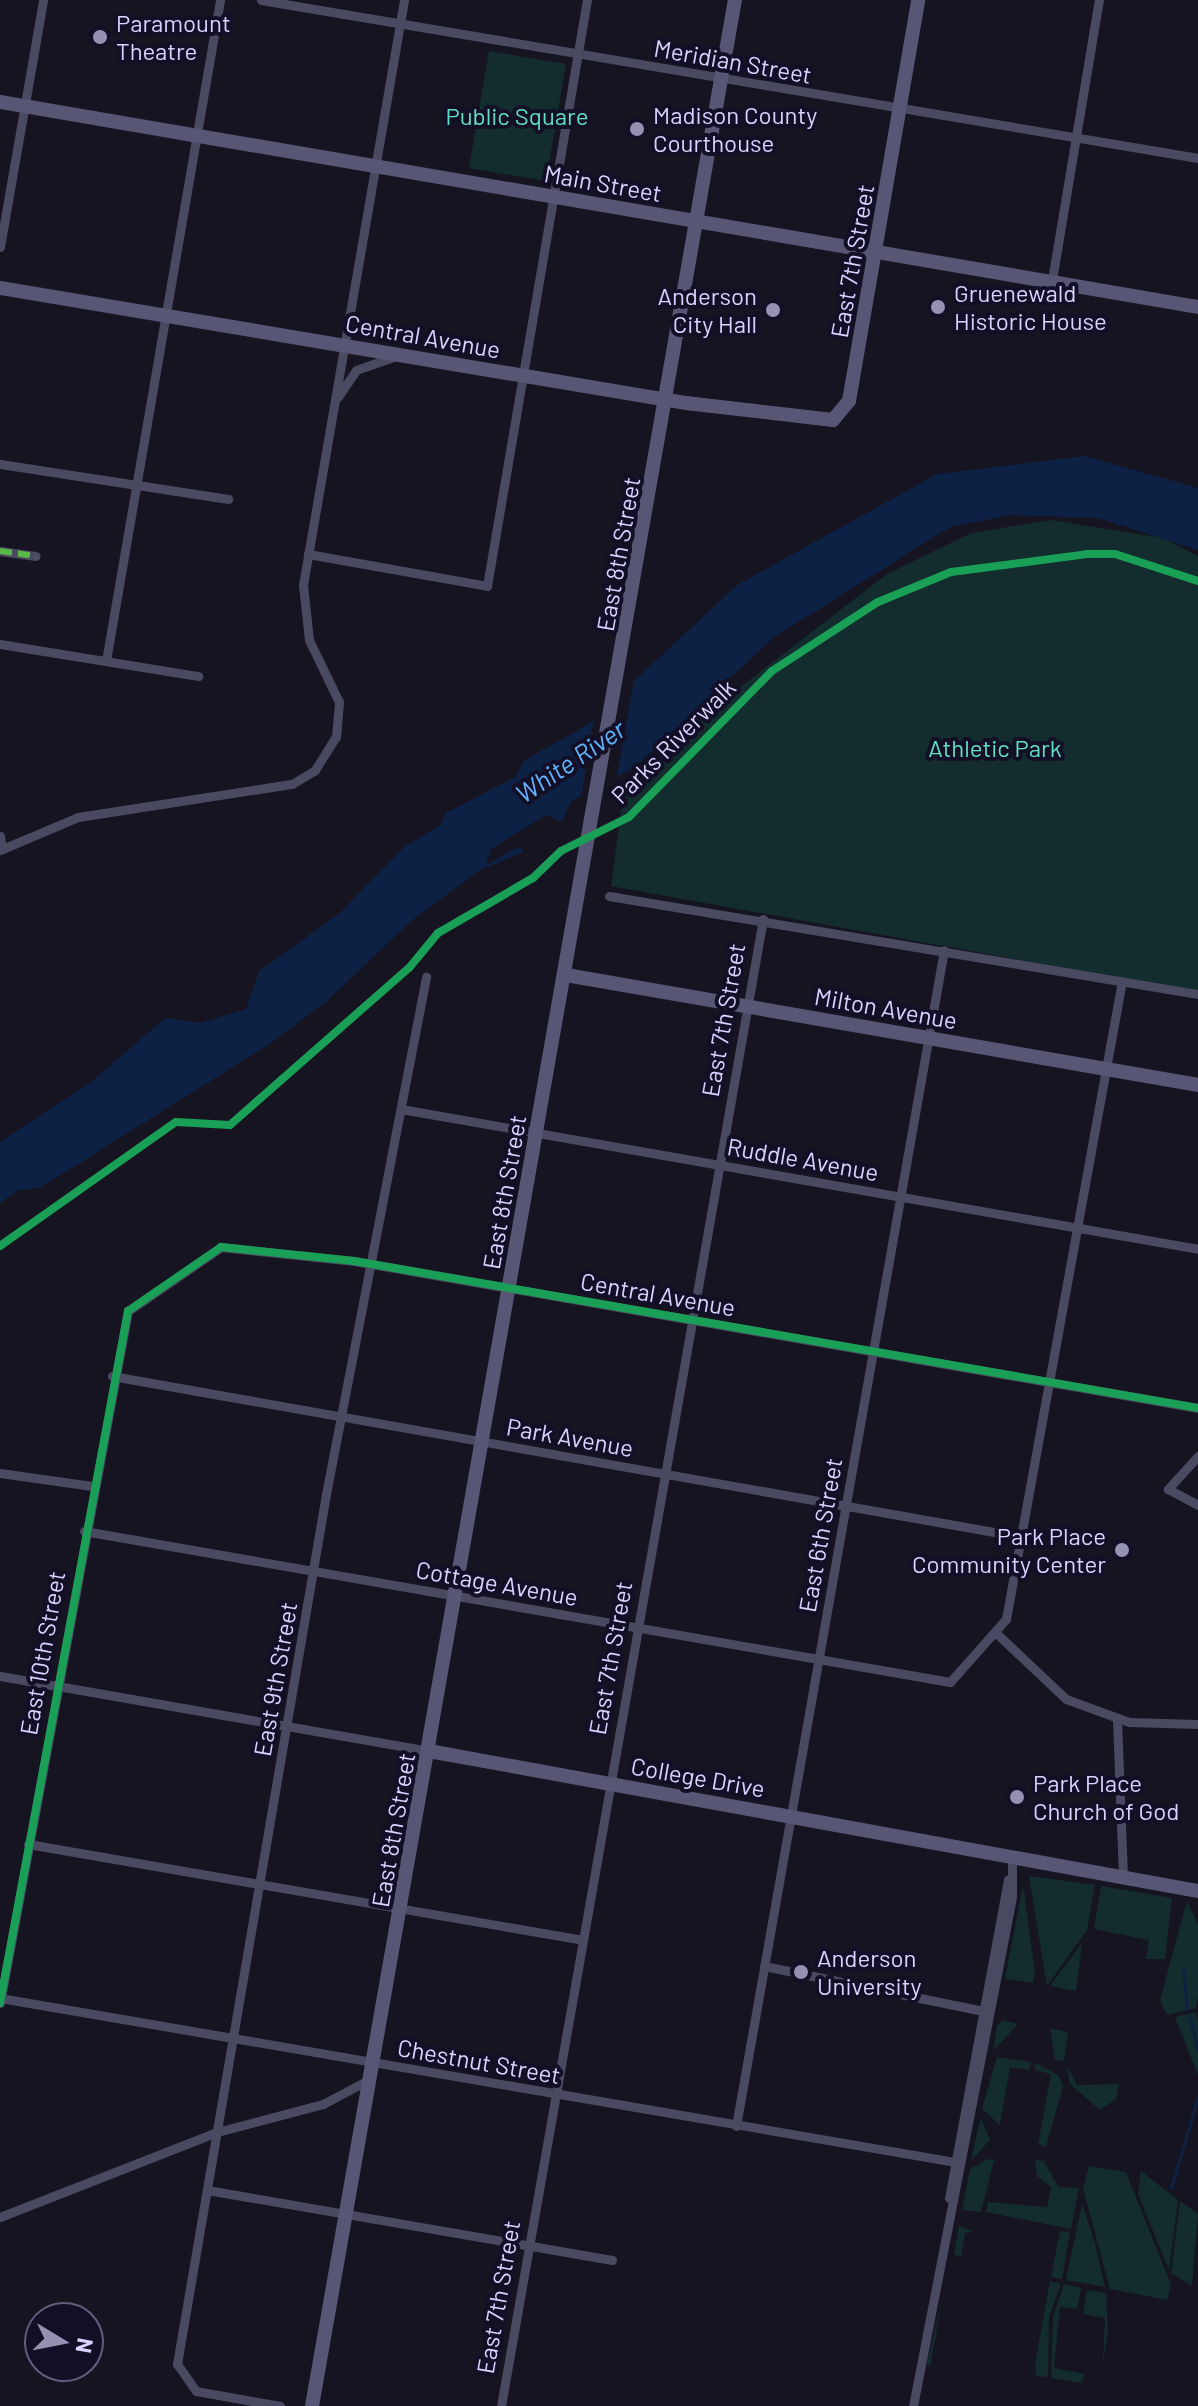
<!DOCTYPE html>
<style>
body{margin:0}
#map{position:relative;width:1198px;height:2406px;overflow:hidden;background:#161421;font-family:Barlow,sans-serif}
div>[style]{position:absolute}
.green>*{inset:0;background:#132c2d}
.water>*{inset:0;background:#0d2144}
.pier>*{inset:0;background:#161421}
.stream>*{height:3px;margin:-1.5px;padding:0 1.5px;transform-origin:1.5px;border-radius:1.5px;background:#0d2144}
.street>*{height:9px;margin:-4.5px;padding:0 4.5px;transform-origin:4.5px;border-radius:4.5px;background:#4a4962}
.secondary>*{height:14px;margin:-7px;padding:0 7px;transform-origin:7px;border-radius:7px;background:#575674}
.quiet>*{height:6px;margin-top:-3px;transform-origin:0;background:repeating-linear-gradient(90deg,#58b947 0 12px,transparent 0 18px)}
.cycleway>*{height:8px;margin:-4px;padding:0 4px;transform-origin:4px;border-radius:4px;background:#1a9f57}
.dots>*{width:22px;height:22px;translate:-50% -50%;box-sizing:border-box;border:4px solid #130f26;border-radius:50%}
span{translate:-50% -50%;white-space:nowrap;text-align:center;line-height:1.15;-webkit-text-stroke:8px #130f26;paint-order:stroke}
.poi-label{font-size:24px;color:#d9d4ff}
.left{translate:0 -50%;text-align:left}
.right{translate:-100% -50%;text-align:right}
.street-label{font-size:24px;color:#d9d4ff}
.park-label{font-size:24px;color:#5fe0c0}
.water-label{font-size:26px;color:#62b6ff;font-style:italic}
.north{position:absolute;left:24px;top:2302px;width:80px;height:80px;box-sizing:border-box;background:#130f26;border:2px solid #625e7d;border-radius:50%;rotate:100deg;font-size:22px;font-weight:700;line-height:32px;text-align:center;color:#d9d4ff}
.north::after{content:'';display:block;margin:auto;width:28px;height:36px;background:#9591b1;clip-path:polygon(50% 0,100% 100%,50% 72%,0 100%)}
</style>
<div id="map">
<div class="green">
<i style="clip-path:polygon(489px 51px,566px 64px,546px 181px,469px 168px)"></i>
<i style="clip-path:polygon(1051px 520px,1163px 538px,1198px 556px,1198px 992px,611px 886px,623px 797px,674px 738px,887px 574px,971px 533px)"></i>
<i style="clip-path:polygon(1029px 1876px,1095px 1885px,1087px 1930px,1047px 1986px)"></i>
<i style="clip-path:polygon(1023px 1884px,1035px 1974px,1033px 1983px,1005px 1979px)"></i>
<i style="clip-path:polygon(1101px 1886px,1172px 1898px,1165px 1959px,1146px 1959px,1149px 1940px,1094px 1929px)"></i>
<i style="clip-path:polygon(1187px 1901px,1198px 1925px,1198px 1996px,1196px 2008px,1167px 2015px,1160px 2000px)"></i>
<i style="clip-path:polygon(1082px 1943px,1076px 1991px,1050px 1986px,1061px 1971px)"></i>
<i style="clip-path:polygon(1196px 2012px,1198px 2021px,1198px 2075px,1175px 2017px)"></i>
<i style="clip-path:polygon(1003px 2020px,1018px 2024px,993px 2051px,997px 2026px)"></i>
<i style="clip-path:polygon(1050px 2028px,1068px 2032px,1064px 2061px,1055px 2060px)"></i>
<i style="clip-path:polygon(997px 2057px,1031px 2062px,1029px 2070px,1010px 2067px,1000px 2125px,982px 2109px)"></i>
<i style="clip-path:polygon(1036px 2063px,1058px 2075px,1063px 2086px,1046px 2147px,1038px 2145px,1051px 2074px,1034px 2070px)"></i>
<i style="clip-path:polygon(1067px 2066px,1077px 2085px,1119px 2084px,1116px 2099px,1100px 2110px,1070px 2084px)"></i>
<i style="clip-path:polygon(981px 2118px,990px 2140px,971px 2161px,976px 2136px)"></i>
<i style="clip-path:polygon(988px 2159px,994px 2160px,981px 2212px,962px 2210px,970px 2169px)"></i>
<i style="clip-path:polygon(1035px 2160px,1044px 2161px,1058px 2187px,1079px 2188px,1071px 2229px,986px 2212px,988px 2202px,1047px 2207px,1051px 2187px,1037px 2176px)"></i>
<i style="clip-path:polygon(1089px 2166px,1126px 2172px,1171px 2285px,1167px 2300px,1110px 2289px,1083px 2188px)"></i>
<i style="clip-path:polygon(1141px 2171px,1178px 2200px,1169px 2270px,1138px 2194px)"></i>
<i style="clip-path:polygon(1180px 2201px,1198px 2214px,1192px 2286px,1171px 2273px)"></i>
<i style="clip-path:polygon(1082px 2204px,1095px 2243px,1105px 2287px,1066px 2280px)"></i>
<i style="clip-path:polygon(959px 2225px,973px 2232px,965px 2233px,961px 2256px,954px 2255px)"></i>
<i style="clip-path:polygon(1060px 2231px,1070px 2232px,1062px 2279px,1051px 2277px)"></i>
<i style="clip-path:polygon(1050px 2281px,1061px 2284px,1049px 2317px,1048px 2377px,1036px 2376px,1035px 2364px)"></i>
<i style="clip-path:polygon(1064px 2284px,1081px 2288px,1077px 2309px,1060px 2307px,1054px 2368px,1084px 2374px,1082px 2383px,1051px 2378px,1053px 2317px)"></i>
<i style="clip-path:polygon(1087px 2290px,1106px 2293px,1108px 2331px,1103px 2364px,1105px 2318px,1083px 2314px)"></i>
<i style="clip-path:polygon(943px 2295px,930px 2367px,927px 2363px)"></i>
</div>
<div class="water">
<i style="clip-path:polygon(1085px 456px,1198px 488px,1198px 550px,1098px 518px,1011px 515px,950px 527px,773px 638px,635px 767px,571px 801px,562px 822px,546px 815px,491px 849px,486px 865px,519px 846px,524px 852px,480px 870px,410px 922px,327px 1001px,268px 1045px,40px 1188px,19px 1190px,0 1203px,0 1142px,91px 1082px,165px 1018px,200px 1023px,246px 1009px,259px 971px,340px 913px,404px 847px,441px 825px,446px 813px,515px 777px,525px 760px,587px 725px,737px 585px,937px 474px)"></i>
</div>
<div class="pier">
<i style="clip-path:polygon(635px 673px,616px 782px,580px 804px,595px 712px)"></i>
</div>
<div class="stream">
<i style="left:1183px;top:1968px;width:42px;rotate:84.6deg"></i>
<i style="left:1189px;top:2018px;width:32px;rotate:74deg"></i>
<i style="left:1171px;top:2188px;width:95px;rotate:-73.5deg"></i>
</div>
<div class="street">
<i style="left:261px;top:0;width:950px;rotate:9.57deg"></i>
<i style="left:0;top:247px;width:251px;rotate:-80.1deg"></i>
<i style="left:1052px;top:280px;width:284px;rotate:-80.5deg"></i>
<i style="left:338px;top:397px;width:32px;rotate:-56deg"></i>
<i style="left:356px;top:370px;width:39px;rotate:-19deg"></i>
<i style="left:0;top:464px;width:231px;rotate:8.7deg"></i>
<i style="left:0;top:551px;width:36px;rotate:8deg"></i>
<i style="left:308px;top:554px;width:182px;rotate:10.1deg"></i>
<i style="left:487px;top:586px;width:594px;rotate:-80.32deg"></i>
<i style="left:0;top:644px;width:201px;rotate:9.2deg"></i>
<i style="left:106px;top:661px;width:671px;rotate:-80.21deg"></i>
<i style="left:0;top:836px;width:13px;rotate:81deg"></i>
<i style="left:0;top:850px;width:85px;rotate:-22.9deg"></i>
<i style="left:78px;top:817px;width:217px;rotate:-8.8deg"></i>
<i style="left:292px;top:784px;width:27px;rotate:-31deg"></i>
<i style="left:315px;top:770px;width:39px;rotate:-58deg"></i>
<i style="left:336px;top:737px;width:35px;rotate:-85deg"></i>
<i style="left:339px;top:702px;width:69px;rotate:-115.8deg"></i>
<i style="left:309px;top:640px;width:55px;rotate:-96.2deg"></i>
<i style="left:303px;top:585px;width:594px;rotate:-80.2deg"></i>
<i style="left:609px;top:896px;width:597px;rotate:9.45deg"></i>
<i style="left:401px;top:1109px;width:809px;rotate:9.96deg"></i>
<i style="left:112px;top:1376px;width:924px;rotate:10.03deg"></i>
<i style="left:1198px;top:1456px;width:45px;rotate:132.3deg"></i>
<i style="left:1168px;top:1489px;width:34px;rotate:28deg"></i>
<i style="left:0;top:1473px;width:93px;rotate:8deg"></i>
<i style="left:84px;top:1531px;width:879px;rotate:9.89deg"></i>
<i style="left:950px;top:1682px;width:84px;rotate:-48.4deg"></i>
<i style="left:1006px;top:1619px;width:648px;rotate:-79.7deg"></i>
<i style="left:995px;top:1632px;width:98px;rotate:43.3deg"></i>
<i style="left:1066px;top:1699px;width:67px;rotate:20.1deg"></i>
<i style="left:1129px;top:1722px;width:69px;rotate:1.7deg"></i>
<i style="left:0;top:1676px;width:436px;rotate:9.9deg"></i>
<i style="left:1117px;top:1720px;width:156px;rotate:87.8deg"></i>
<i style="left:28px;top:1844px;width:563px;rotate:9.81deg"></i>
<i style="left:764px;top:1966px;width:225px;rotate:11.6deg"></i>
<i style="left:0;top:1998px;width:964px;rotate:9.74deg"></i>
<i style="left:0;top:2003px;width:704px;rotate:-79.52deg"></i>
<i style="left:128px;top:1311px;width:113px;rotate:-34.5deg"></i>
<i style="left:221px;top:1247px;width:134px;rotate:6deg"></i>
<i style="left:354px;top:1261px;width:857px;rotate:9.88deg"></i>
<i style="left:736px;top:2126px;width:1194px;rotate:-79.97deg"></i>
<i style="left:207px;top:2190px;width:411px;rotate:9.8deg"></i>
<i style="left:949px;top:2198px;width:324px;rotate:-79.5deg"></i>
<i style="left:0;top:2217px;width:233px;rotate:-21.4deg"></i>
<i style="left:217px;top:2132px;width:110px;rotate:-14.8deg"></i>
<i style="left:323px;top:2104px;width:53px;rotate:-28deg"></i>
<i style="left:280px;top:2406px;width:85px;rotate:-169.9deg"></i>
<i style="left:196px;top:2391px;width:33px;rotate:-125deg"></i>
<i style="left:177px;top:2364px;width:883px;rotate:-80.28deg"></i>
<i style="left:326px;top:1494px;width:527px;rotate:-79.05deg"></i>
<i style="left:501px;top:2406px;width:1510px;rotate:-80.01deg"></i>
<i style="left:913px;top:2406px;width:519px;rotate:-78.99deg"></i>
<i style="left:1012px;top:1897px;width:42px;rotate:-90deg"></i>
</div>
<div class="secondary">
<i style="left:0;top:102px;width:1215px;rotate:9.71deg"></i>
<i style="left:0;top:288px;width:696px;rotate:9.52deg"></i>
<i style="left:686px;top:403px;width:148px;rotate:6.6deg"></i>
<i style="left:833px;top:420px;width:25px;rotate:-50deg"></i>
<i style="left:849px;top:401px;width:407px;rotate:-80.2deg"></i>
<i style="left:566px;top:975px;width:642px;rotate:9.87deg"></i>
<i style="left:429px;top:1751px;width:782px;rotate:10.32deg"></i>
<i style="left:312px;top:2406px;width:2443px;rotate:-80.03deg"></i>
</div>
<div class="quiet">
<i style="left:0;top:551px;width:36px;rotate:8deg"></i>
</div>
<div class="cycleway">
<i style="left:0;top:1246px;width:215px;rotate:-35.2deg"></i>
<i style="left:176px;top:1122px;width:54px;rotate:3.2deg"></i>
<i style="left:230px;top:1125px;width:238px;rotate:-41.3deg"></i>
<i style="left:409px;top:968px;width:45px;rotate:-50.4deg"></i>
<i style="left:438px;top:933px;width:110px;rotate:-30.1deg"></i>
<i style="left:533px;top:878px;width:39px;rotate:-44deg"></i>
<i style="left:561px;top:851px;width:76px;rotate:-26.6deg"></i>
<i style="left:629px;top:817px;width:204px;rotate:-45.6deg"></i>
<i style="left:772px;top:671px;width:126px;rotate:-33.1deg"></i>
<i style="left:878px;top:602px;width:79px;rotate:-22.3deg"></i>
<i style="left:951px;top:572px;width:137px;rotate:-7.5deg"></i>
<i style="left:1087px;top:554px;width:28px"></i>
<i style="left:1115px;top:554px;width:87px;rotate:18deg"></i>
<i style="left:0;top:2003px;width:704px;rotate:-79.52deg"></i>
<i style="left:128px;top:1311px;width:113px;rotate:-34.5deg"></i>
<i style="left:221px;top:1247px;width:134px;rotate:6deg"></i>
<i style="left:354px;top:1261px;width:857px;rotate:9.88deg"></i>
</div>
<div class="dots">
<i style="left:100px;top:37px;background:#9591b1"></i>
<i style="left:637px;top:129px;background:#9591b1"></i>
<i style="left:938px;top:307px;background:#9591b1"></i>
<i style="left:773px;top:310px;background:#9591b1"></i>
<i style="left:1122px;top:1550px;background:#9591b1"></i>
<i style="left:1017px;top:1797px;background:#9591b1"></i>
<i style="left:801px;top:1972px;background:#9591b1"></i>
</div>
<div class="poi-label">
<span class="left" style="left:116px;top:37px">Paramount<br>Theatre</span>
<span class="left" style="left:653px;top:129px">Madison County<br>Courthouse</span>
<span class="left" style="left:954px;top:307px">Gruenewald<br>Historic House</span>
<span class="right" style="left:757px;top:310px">Anderson<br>City Hall</span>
<span class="right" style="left:1106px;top:1550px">Park Place<br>Community Center</span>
<span class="left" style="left:1033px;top:1797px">Park Place<br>Church of God</span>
<span class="left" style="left:817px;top:1972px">Anderson<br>University</span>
</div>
<div class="street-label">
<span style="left:733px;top:61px;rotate:10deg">Meridian Street</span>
<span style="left:603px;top:183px;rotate:10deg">Main Street</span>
<span style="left:852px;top:261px;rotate:-80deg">East 7th Street</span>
<span style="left:423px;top:336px;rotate:10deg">Central Avenue</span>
<span style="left:618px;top:554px;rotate:-80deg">East 8th Street</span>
<span style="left:673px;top:741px;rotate:-45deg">Parks Riverwalk</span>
<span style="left:886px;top:1008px;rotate:10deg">Milton Avenue</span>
<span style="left:723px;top:1020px;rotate:-80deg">East 7th Street</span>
<span style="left:803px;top:1159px;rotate:10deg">Ruddle Avenue</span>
<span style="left:504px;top:1192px;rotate:-80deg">East 8th Street</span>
<span style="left:658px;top:1294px;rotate:10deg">Central Avenue</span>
<span style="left:570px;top:1437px;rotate:10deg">Park Avenue</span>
<span style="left:820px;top:1535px;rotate:-80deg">East 6th Street</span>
<span style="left:497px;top:1583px;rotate:10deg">Cottage Avenue</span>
<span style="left:42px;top:1653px;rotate:-80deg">East 10th Street</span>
<span style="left:610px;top:1658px;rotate:-80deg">East 7th Street</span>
<span style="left:275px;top:1679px;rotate:-80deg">East 9th Street</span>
<span style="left:698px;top:1777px;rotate:10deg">College Drive</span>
<span style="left:393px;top:1830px;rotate:-80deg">East 8th Street</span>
<span style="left:479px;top:2061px;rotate:10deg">Chestnut Street</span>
<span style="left:498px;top:2297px;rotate:-80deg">East 7th Street</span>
</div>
<div class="park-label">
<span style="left:517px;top:116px">Public Square</span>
<span style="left:995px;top:748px">Athletic Park</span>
</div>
<div class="water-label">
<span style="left:570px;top:761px;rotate:-34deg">White River</span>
</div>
<div class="north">N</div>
</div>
